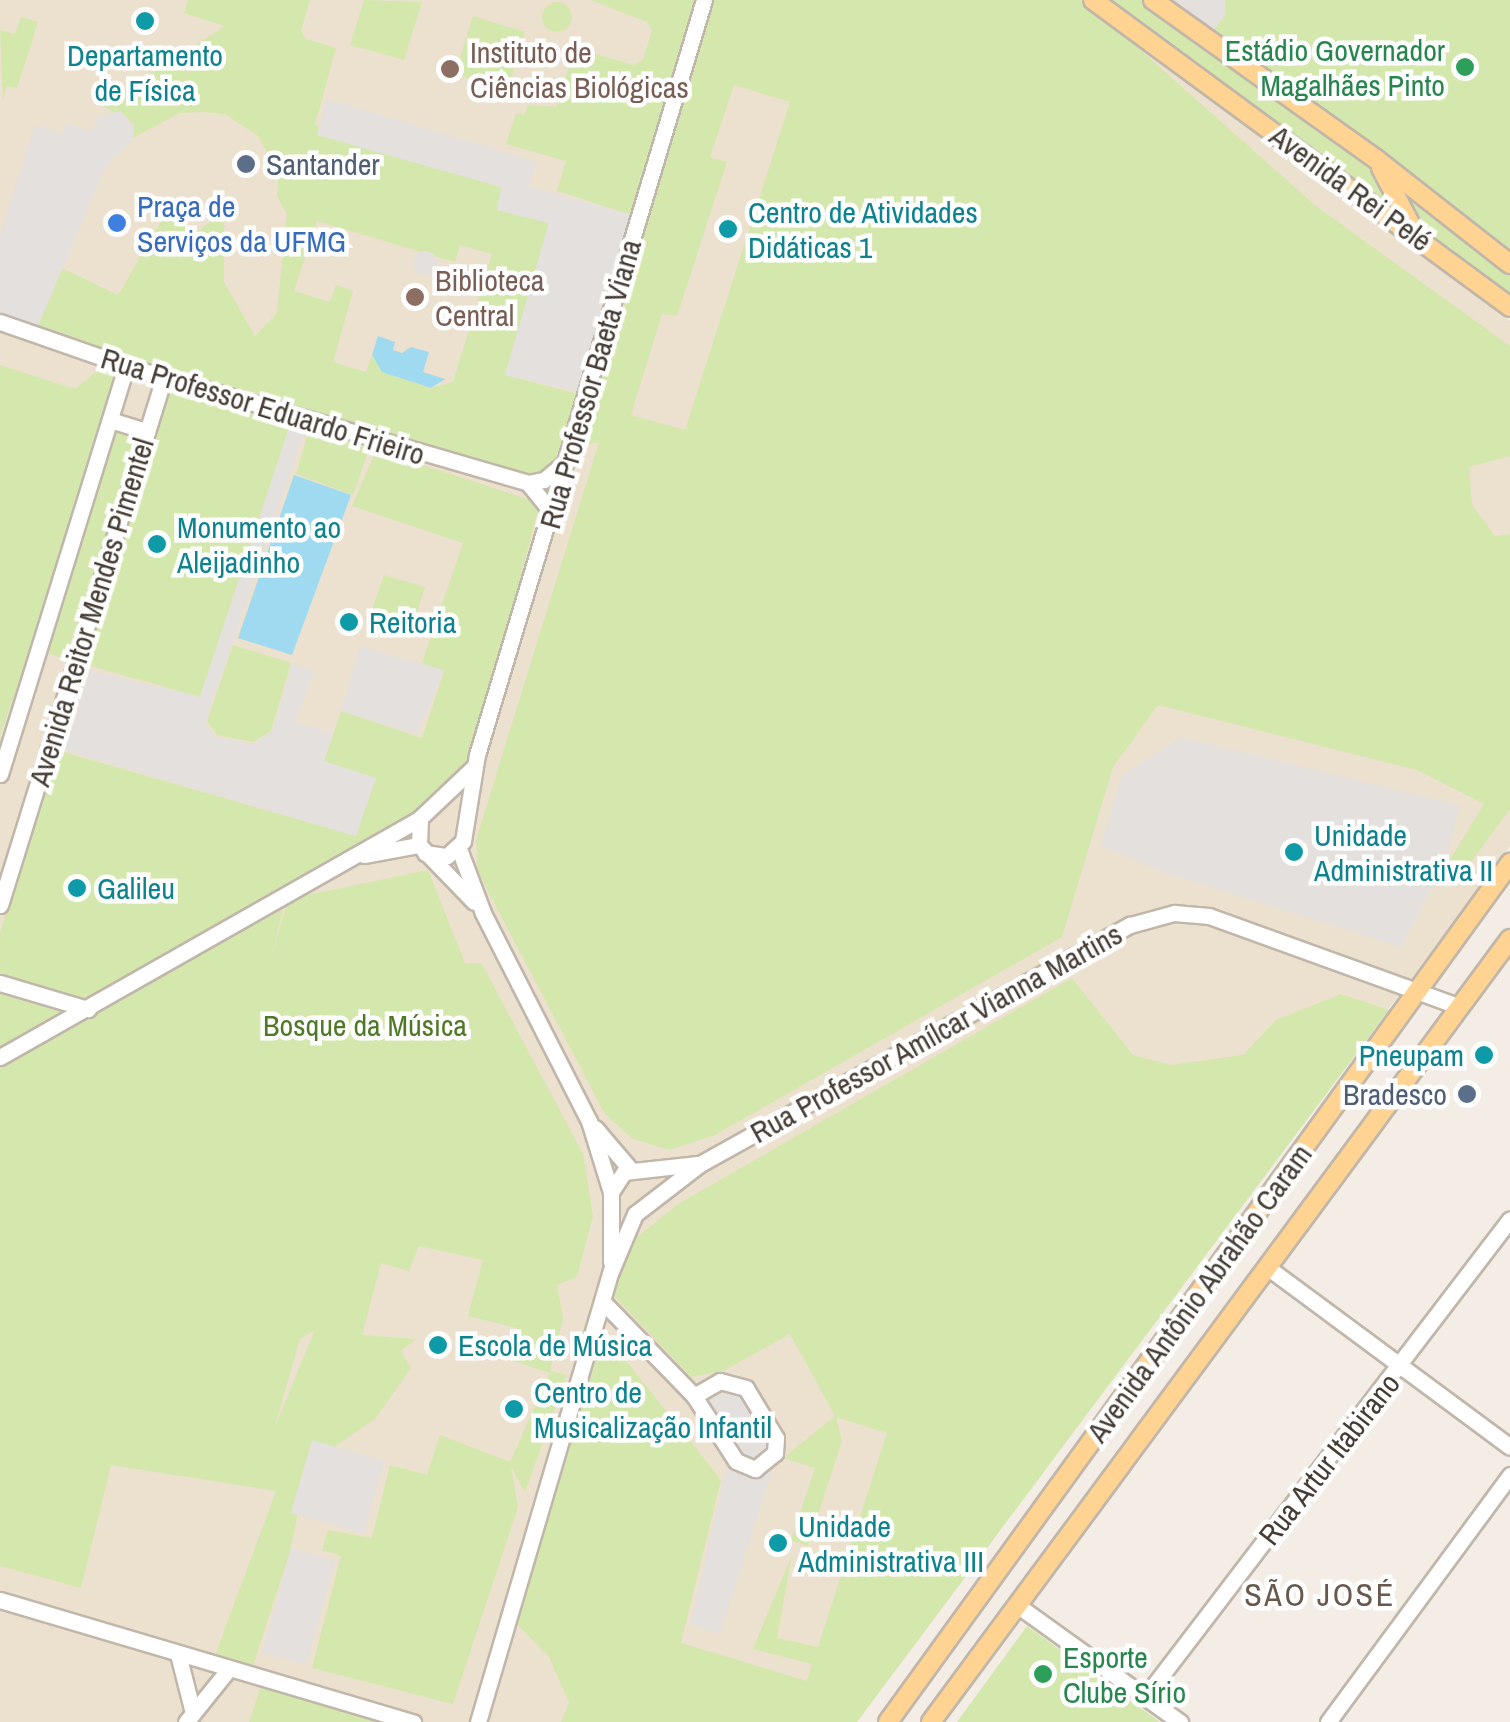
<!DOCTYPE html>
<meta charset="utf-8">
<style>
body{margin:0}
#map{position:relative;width:1510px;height:1722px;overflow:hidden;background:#f3ede5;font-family:"Archivo Narrow",sans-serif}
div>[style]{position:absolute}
.education>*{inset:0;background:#ece0ce}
.green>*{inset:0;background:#d4e8ad}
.round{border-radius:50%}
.parking>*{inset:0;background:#e3e0dd}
.water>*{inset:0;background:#a0daf1}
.roads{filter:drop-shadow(2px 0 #c1b6aa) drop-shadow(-2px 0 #c1b6aa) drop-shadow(0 2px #c1b6aa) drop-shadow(0 -2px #c1b6aa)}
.minor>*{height:15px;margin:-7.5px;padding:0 7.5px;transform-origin:7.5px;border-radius:7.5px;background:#fff}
.major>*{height:18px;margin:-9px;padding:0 9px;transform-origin:9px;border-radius:9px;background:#ffd392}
.dots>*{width:28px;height:28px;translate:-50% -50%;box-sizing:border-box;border:5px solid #fff;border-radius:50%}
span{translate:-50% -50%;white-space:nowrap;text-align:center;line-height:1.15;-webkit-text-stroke:9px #fff;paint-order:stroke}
.leisure-label{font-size:30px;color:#27864d}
.right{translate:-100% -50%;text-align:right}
.left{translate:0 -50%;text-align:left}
.education-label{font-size:30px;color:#785e54}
.culture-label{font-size:30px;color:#0d838f}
.service-label{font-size:30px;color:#4e5e75}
.street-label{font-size:30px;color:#453d35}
.shop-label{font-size:30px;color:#366cbe}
.park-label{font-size:30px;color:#4f7827}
.neighbourhood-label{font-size:32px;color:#68594c;letter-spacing:2.5px}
</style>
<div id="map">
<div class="education">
<i style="clip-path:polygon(0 0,1091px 0,1510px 321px,1510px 846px,857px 1722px,0 1722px)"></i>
</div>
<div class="green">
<i style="clip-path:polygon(evenodd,188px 0,310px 0,301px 31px,306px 39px,336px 48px,315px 125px,507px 181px,498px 210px,549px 223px,505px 375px,582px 395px,638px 217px,557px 191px,566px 161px,506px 144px,516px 113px,524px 115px,528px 105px,556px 107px,575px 48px,633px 65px,643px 60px,652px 30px,647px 22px,590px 0,1084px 0,1316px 206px,1510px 346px,1510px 456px,1469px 467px,1472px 505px,1495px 536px,1510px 534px,1510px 809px,1454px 885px,1440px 876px,1484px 804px,1417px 770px,1158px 705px,1113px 767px,1062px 937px,715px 1135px,670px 1150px,633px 1139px,605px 1114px,478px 872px,476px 840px,599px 442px,571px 449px,544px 480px,372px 441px,353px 495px,296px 474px,311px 423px,35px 333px,62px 268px,118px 295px,169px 208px,177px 223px,198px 231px,224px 212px,224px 282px,255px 336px,277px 313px,287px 214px,277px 196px,279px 173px,258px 136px,225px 114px,204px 112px,180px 113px,133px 138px,134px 125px,102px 105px,225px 26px,184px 13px,188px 0,734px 85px,790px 102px,685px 430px,631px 415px,662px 314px,677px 316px,727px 162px,710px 157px,734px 85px,188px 0,317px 221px,455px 262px,460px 245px,492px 254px,453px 382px,431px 388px,382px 372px,372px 355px,366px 372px,333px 362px,353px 291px,336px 285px,330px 302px,294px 291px,317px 221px)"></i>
<i style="clip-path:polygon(364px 0,422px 2px,404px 60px,350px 45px)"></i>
<i style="clip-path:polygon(1113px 0,1510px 0,1510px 299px,1207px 76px)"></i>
<i class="round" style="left:542px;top:2px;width:30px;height:30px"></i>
<i style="clip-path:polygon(473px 16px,525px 32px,508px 90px,455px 74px)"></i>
<i style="clip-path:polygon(21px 17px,38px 22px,17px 88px,7px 86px,3px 101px,0 30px,15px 34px)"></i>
<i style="clip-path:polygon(110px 360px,126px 366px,110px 420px,146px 431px,164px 377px,293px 416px,200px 697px,38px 651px,42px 619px,0 735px,0 365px,75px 389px)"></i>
<i style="clip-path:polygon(376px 450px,540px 503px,471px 767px,431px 805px,92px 1003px,0 980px,0 932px,60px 751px,356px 836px,324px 761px,341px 711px,422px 738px,444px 671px,422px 663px,463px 543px,352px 506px)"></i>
<i style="clip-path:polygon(384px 575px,425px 587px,412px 628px,370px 616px)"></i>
<i style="clip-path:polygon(233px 645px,291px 663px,271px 731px,253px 742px,217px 735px,207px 721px)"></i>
<i style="clip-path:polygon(evenodd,428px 870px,465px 963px,482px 964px,583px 1154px,593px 1216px,577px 1277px,557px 1285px,563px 1318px,550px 1371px,567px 1375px,525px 1492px,511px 1467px,518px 1507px,453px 1704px,312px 1668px,341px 1556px,322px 1550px,328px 1530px,372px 1538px,390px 1465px,427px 1475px,440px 1435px,510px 1462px,550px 1373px,511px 1360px,517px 1328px,468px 1316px,483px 1260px,419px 1246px,409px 1271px,381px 1263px,362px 1335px,416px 1339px,401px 1351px,411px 1368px,375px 1419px,334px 1447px,312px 1441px,290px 1552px,252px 1669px,214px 1658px,276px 1491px,111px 1465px,81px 1588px,0 1566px,0 1067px,283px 909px,272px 957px,288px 899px,428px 870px,313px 1331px,314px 1332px,274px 1429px,300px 1339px,313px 1331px)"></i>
<i style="clip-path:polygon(1072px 978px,1133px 1055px,1171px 1065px,1243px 1055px,1276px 1020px,1341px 994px,1389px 1010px,857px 1722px,561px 1722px,569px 1702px,549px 1657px,517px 1624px,604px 1333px,721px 1480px,681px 1643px,807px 1681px,812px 1664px,753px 1649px,792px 1555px,777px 1638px,818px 1647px,887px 1433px,836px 1417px,842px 1441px,808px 1546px,791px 1540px,815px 1468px,783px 1458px,835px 1416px,790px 1334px,723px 1371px,691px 1377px,614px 1296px,631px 1242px,678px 1204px)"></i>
<i style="clip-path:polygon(0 983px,88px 1009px,0 1057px)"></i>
<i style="clip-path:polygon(1027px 1626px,1160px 1722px,957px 1722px)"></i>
<i style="clip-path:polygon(261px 1686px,380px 1722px,249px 1722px)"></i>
</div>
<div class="parking">
<i style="clip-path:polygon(1169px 0,1225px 0,1226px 14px,1213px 31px)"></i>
<i style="clip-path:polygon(327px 99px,537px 162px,529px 186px,637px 217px,581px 392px,505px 375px,549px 223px,497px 210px,501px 187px,317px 135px)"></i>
<i style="clip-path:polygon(120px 111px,134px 125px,133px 138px,104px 169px,35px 333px,0 322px,0 234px,35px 125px,63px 134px,67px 123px,90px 132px,100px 116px)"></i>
<i class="round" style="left:413px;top:251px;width:24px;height:24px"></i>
<i style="clip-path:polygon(293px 416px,308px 421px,205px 723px,215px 737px,253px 744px,273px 731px,292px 663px,314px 671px,295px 722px,333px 733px,324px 761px,376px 778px,356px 836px,58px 748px,82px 669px,200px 697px)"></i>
<i style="clip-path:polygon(360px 647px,444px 670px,417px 734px,341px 711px)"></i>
<i style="clip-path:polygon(1181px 737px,1460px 806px,1444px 864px,1401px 947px,1160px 871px,1101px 845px,1122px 775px)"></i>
<i style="clip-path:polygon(723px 1377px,748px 1384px,777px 1454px,720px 1634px,690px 1625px,728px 1463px,687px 1397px)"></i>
<i style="clip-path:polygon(312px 1440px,384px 1461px,364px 1533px,291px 1513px)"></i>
<i style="clip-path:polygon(291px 1548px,335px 1561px,306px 1665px,262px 1653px)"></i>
</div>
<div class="water">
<i style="clip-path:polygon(378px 336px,395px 342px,393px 350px,402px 353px,411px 347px,429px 352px,423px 372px,445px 379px,431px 388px,382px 372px,372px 355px)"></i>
<i style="clip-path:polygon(294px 475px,351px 495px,292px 655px,238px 638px)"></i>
</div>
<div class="roads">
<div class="minor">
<i style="left:0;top:322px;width:133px;rotate:19.2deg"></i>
<i style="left:126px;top:366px;width:419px;rotate:16.2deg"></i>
<i style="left:528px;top:483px;width:40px;rotate:51deg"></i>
<i style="left:110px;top:420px;width:39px;rotate:17deg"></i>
<i style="left:528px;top:483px;width:16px;rotate:-11deg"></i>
<i style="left:544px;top:480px;width:30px;rotate:-40deg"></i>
<i style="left:0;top:774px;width:427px;rotate:-72.8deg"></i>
<i style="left:420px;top:818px;width:27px;rotate:92deg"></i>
<i style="left:419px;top:845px;width:79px;rotate:46deg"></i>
<i style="left:459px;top:849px;width:68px;rotate:69.4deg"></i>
<i style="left:483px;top:913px;width:233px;rotate:63deg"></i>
<i style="left:589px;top:1121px;width:74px;rotate:72.8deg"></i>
<i style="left:611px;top:1192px;width:70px;rotate:90deg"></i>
<i style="left:425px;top:853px;width:22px;rotate:8deg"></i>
<i style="left:447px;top:856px;width:22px;rotate:-43deg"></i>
<i style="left:463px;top:841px;width:87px;rotate:-80.8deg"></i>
<i style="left:477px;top:755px;width:788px;rotate:-73.27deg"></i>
<i style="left:364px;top:855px;width:56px;rotate:-10.3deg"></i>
<i style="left:0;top:905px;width:553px;rotate:-72.74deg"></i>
<i style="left:0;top:983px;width:92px;rotate:16.5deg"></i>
<i style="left:0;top:1057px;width:483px;rotate:-29.6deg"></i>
<i style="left:420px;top:818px;width:74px;rotate:-43.4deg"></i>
<i style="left:595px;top:1128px;width:55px;rotate:49.4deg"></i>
<i style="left:611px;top:1192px;width:24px;rotate:-57deg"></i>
<i style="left:624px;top:1172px;width:72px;rotate:-6.3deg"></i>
<i style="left:1267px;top:1267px;width:302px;rotate:36.5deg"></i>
<i style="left:603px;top:1302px;width:131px;rotate:45.9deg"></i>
<i style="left:694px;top:1396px;width:77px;rotate:57.1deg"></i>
<i style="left:736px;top:1461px;width:21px;rotate:23deg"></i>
<i style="left:755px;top:1469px;width:26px;rotate:-39deg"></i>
<i style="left:775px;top:1453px;width:15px;rotate:-86deg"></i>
<i style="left:776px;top:1438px;width:58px;rotate:-121deg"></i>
<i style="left:746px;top:1388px;width:27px;rotate:-165deg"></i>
<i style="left:720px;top:1381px;width:30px;rotate:150deg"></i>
<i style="left:0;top:1600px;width:431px;rotate:16.5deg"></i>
<i style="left:1017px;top:1605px;width:201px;rotate:35.7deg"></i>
<i style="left:178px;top:1654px;width:61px;rotate:75.7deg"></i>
<i style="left:1145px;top:1697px;width:601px;rotate:-52.63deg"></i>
<i style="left:186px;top:1722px;width:67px;rotate:-51.1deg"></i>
<i style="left:478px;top:1722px;width:470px;rotate:-73.6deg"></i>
<i style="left:611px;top:1271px;width:62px;rotate:-67.2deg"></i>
<i style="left:635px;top:1214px;width:82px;rotate:-37.6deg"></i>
<i style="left:700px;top:1164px;width:492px;rotate:-29.1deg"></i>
<i style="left:1130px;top:925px;width:46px;rotate:-15.3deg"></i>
<i style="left:1174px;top:913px;width:35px;rotate:5deg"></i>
<i style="left:1209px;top:916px;width:267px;rotate:19.9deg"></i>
<i style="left:1328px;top:1722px;width:307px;rotate:-53.6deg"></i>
</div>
<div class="major">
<i style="left:1093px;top:0;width:518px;rotate:36.36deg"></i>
<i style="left:1153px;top:0;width:274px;rotate:35.5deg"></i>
<i style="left:1376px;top:159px;width:170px;rotate:38.1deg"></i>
<i style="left:1381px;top:168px;width:69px;rotate:62.3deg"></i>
<i style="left:888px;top:1722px;width:1061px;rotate:-54.09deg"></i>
<i style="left:931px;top:1722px;width:974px;rotate:-53.52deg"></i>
</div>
</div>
<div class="dots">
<i style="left:145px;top:21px;background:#0f9aa8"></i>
<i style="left:1465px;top:67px;background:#2e9e5b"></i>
<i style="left:450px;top:69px;background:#8d6e63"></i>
<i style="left:246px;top:164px;background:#5c6f8a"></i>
<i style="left:117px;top:223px;background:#3f7fe0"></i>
<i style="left:728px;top:229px;background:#0f9aa8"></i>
<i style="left:415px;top:297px;background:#8d6e63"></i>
<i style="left:157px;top:544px;background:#0f9aa8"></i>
<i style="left:349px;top:622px;background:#0f9aa8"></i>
<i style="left:1294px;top:852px;background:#0f9aa8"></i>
<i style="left:77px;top:888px;background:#0f9aa8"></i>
<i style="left:1484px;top:1055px;background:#0f9aa8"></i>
<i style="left:1467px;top:1094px;background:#5c6f8a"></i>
<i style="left:438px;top:1345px;background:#0f9aa8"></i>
<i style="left:514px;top:1409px;background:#0f9aa8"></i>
<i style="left:778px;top:1543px;background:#0f9aa8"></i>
<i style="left:1043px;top:1674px;background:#2e9e5b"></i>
</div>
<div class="leisure-label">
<span class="right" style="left:1445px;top:67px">Estádio Governador<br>Magalhães Pinto</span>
<span class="left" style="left:1063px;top:1674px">Esporte<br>Clube Sírio</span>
</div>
<div class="education-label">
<span class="left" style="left:470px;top:69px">Instituto de<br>Ciências Biológicas</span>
<span class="left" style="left:435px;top:297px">Biblioteca<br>Central</span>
</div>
<div class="culture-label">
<span style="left:145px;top:72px">Departamento<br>de Física</span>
<span class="left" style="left:748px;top:229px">Centro de Atividades<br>Didáticas 1</span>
<span class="left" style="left:177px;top:544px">Monumento ao<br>Aleijadinho</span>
<span class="left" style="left:369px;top:622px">Reitoria</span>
<span class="left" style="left:1314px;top:852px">Unidade<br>Administrativa II</span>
<span class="left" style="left:97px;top:888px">Galileu</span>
<span class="right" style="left:1464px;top:1055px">Pneupam</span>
<span class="left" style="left:458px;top:1345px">Escola de Música</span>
<span class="left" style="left:534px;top:1409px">Centro de<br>Musicalização Infantil</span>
<span class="left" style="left:798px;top:1543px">Unidade<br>Administrativa III</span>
</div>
<div class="service-label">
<span class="left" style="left:266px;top:164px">Santander</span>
<span class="right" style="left:1447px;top:1094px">Bradesco</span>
</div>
<div class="street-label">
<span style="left:1351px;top:188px;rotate:36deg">Avenida Rei Pelé</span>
<span style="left:590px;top:384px;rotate:-74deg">Rua Professor Baeta Viana</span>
<span style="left:263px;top:406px;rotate:17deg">Rua Professor Eduardo Frieiro</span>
<span style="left:91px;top:612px;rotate:-73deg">Avenida Reitor Mendes Pimentel</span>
<span style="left:936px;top:1033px;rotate:-29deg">Rua Professor Amílcar Vianna Martins</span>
<span style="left:1199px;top:1293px;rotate:-54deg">Avenida Antônio Abrahão Caram</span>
<span style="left:1329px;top:1459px;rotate:-52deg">Rua Artur Itabirano</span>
</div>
<div class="shop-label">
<span class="left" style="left:137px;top:223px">Praça de<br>Serviços da UFMG</span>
</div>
<div class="park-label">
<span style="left:365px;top:1025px">Bosque da Música</span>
</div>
<div class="neighbourhood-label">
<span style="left:1320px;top:1595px">SÃO JOSÉ</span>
</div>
</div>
